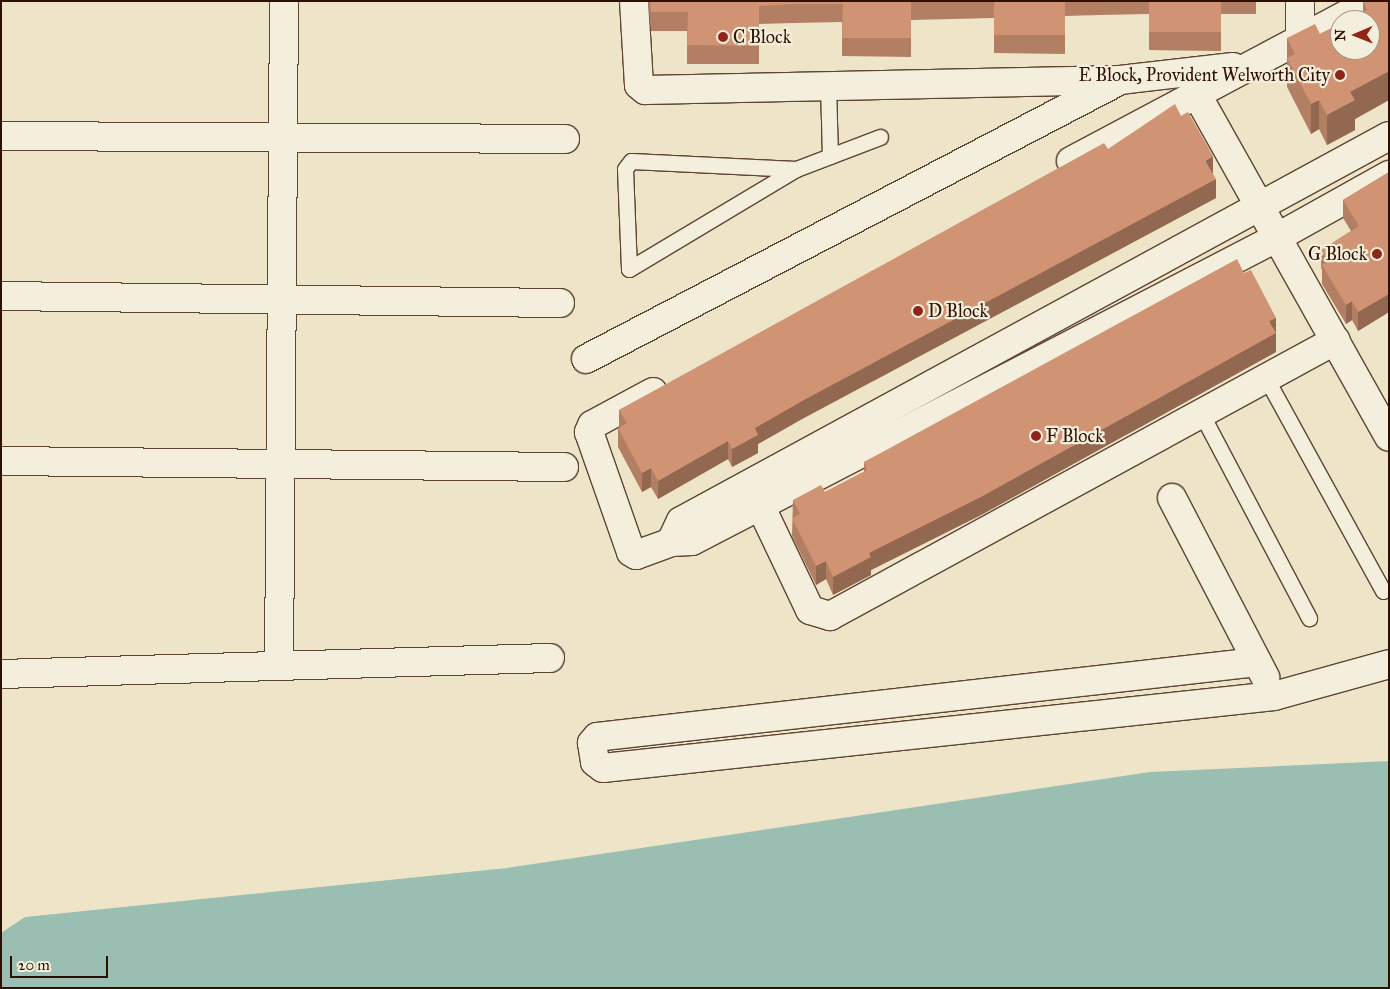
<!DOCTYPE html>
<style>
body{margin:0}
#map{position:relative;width:1390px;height:989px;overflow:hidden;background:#eee5c9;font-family:"IM FELL Great Primer",serif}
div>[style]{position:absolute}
.water>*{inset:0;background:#9abfb2}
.roads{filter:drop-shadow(1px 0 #5e4432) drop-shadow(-1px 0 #5e4432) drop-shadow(0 1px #5e4432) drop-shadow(0 -1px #5e4432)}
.lane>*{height:15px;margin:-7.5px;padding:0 7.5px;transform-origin:7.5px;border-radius:7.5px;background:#f4eedc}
.street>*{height:28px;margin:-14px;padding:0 14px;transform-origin:14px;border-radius:14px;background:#f4eedc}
.wall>*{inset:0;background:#b37f64}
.shaded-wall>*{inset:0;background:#926851}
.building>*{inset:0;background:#d09474}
.dots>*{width:14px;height:14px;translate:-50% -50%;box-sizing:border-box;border:2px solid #f4eedc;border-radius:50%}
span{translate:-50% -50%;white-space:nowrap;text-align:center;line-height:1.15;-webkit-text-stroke:4.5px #f4eedc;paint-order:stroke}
.poi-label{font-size:18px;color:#2e0f00}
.left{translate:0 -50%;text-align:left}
.right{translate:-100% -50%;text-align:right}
.frame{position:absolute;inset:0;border:2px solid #2e0f00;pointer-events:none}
.north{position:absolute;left:1330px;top:10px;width:50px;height:50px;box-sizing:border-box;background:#f4eedc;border:1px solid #a59584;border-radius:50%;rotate:269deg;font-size:14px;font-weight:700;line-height:20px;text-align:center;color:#2e0f00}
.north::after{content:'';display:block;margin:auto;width:18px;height:22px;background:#8f2418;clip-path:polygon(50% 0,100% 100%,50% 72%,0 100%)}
.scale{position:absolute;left:10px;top:956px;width:98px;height:22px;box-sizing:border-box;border:2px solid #2e0f00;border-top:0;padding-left:6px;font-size:15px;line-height:18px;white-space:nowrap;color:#2e0f00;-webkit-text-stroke:4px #f4eedc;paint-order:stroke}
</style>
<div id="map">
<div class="water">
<i style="clip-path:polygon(1389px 761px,1389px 988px,1px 988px,1px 933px,25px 917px,507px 868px,1150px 772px)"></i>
</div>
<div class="roads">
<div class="lane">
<i style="left:828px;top:85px;width:71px;rotate:88.4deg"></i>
<i style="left:796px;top:169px;width:165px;rotate:-177.2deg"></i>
<i style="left:631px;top:161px;width:10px;rotate:127deg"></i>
<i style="left:625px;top:169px;width:100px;rotate:87.7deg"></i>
<i style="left:629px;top:269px;width:195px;rotate:-30.9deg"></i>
<i style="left:796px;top:169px;width:90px;rotate:-20.9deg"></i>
<i style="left:1266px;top:378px;width:243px;rotate:61.2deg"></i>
<i style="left:1201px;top:413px;width:232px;rotate:62.2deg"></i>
</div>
<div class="street">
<i style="left:634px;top:1px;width:84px;rotate:86.6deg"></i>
<i style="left:639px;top:85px;width:8px;rotate:40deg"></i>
<i style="left:645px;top:90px;width:475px;rotate:-1.2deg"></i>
<i style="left:1120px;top:80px;width:114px;rotate:-6.6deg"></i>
<i style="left:1300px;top:1px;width:40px;rotate:90deg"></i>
<i style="left:1196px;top:93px;width:394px;rotate:60.7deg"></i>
<i style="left:1px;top:136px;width:564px;rotate:0.3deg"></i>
<i style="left:1071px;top:161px;width:341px;rotate:-28deg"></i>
<i style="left:1px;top:296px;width:559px;rotate:0.72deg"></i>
<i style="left:586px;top:359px;width:597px;rotate:-27.55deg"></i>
<i style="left:653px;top:392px;width:69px;rotate:151.6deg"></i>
<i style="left:592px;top:425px;width:8px;rotate:113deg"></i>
<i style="left:589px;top:432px;width:127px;rotate:70.7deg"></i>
<i style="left:631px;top:552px;width:6px;rotate:31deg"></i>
<i style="left:636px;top:555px;width:37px;rotate:-20deg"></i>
<i style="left:671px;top:542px;width:21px;rotate:-3deg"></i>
<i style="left:692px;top:541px;width:660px;rotate:-27.42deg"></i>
<i style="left:1278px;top:237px;width:127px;rotate:-29.2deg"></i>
<i style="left:1px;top:461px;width:563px;rotate:0.61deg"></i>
<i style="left:1172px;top:498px;width:202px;rotate:62.5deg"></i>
<i style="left:760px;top:505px;width:116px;rotate:64.5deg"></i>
<i style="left:810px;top:610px;width:21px;rotate:17deg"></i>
<i style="left:830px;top:616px;width:576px;rotate:-28.61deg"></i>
<i style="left:671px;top:542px;width:23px;rotate:-65deg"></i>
<i style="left:681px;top:521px;width:806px;rotate:-28.54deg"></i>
<i style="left:1257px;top:662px;width:664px;rotate:173.52deg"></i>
<i style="left:597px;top:737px;width:8px;rotate:130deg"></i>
<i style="left:592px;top:743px;width:19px;rotate:81deg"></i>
<i style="left:595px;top:762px;width:10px;rotate:37deg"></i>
<i style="left:603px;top:768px;width:675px;rotate:-6.12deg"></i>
<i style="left:1274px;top:696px;width:119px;rotate:-15.5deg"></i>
<i style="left:279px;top:666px;width:665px;rotate:-89.57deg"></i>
<i style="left:1px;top:674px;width:549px;rotate:-1.67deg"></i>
</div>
</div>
<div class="wall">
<i style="clip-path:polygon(648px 1px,1256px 1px,1256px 14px,1221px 14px,1221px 51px,1149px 50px,1149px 14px,1099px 15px,1065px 16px,1065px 54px,994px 53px,994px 18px,911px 20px,911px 57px,842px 56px,842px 22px,794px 23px,759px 24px,759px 64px,687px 64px,687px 31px,651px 31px)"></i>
<i style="clip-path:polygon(1363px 1px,1389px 1px,1389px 100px,1355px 119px,1355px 130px,1327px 145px,1319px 129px,1311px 134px,1287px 87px,1287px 38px,1320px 34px,1363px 12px)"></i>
<i style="clip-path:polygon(1108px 149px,1213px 174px,1216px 198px,802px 419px,758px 444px,758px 453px,732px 467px,728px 459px,658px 499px,651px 487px,642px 492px,618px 447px,618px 428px,619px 428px,619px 410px)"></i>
<i style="clip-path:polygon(1389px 172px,1389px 312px,1358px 331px,1352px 320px,1346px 324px,1322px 284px,1322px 270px,1321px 268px,1321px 250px,1351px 231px,1343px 218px,1343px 200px)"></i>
<i style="clip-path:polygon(1244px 273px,1276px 318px,1276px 352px,981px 515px,871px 570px,871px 575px,833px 595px,826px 579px,816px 585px,792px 536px,793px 500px,825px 492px,864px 472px,864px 462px)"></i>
</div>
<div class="shaded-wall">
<i style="clip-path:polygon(1389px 71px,1389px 100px,1355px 119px,1355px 130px,1327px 145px,1327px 115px,1350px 92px)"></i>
<i style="clip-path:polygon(1319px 100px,1319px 129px,1311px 134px,1311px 104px)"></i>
<i style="clip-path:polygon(1213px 156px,1213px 175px,1205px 161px)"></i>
<i style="clip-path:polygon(1216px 179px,1216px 198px,802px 419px,758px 444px,758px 453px,732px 467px,732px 449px,755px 428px,802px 401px)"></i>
<i style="clip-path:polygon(1389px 294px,1389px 312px,1358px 331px,1358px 312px)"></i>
<i style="clip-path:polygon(1352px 301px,1352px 320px,1346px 324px,1346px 305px)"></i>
<i style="clip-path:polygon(1276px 318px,1276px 352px,981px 515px,871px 570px,871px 575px,833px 595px,833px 577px,869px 553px)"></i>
<i style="clip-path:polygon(728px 441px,728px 459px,658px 499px,658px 481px)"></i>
<i style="clip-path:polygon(651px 468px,651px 487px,642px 492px,642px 473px)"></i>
<i style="clip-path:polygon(826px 561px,826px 579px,816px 585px,816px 566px)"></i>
</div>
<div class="building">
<i style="clip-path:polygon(650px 1px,912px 1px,911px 1px,911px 38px,842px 38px,843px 4px,794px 4px,759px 6px,759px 46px,687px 45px,688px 12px,651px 12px)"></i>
<i style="clip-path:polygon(994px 1px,1065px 1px,1065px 35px,994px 35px)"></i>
<i style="clip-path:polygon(1149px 1px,1221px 1px,1221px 32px,1149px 32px)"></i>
<i style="clip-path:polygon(1363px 1px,1389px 1px,1389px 71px,1350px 92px,1355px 100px,1327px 115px,1319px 100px,1311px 104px,1287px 58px,1295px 54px,1287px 38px,1315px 24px,1320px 34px,1340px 24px,1340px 50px,1370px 50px,1370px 20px,1348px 20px,1367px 10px)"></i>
<i style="clip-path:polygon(1175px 104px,1181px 116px,1188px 112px,1213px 156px,1205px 161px,1216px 179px,802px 401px,755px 428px,758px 435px,732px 449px,728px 441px,658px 481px,651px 468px,642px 473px,618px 428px,627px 423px,619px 410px,1104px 143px,1108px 149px)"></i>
<i style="clip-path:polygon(1389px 172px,1389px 294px,1358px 312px,1352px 301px,1346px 305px,1322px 265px,1328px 262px,1321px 250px,1359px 226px,1343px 200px)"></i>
<i style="clip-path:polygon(1237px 259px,1244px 273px,1251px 270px,1276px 318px,1269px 321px,1276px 333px,981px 497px,869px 553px,871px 557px,833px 577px,826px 561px,816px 566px,792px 518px,800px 514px,793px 500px,821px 485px,825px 492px,867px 470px,864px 462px)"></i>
</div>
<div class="dots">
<i style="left:723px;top:37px;background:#8f2418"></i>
<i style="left:1340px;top:75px;background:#8f2418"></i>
<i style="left:1377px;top:254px;background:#8f2418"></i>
<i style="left:918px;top:311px;background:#8f2418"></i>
<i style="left:1036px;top:436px;background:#8f2418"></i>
</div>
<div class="poi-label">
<span class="left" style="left:733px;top:37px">C Block</span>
<span class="right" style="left:1330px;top:75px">E Block, Provident Welworth City</span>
<span class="right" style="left:1367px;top:254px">G Block</span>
<span class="left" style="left:928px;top:311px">D Block</span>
<span class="left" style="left:1046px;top:436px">F Block</span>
</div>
<div class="frame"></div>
<div class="north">N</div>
<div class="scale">20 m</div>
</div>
